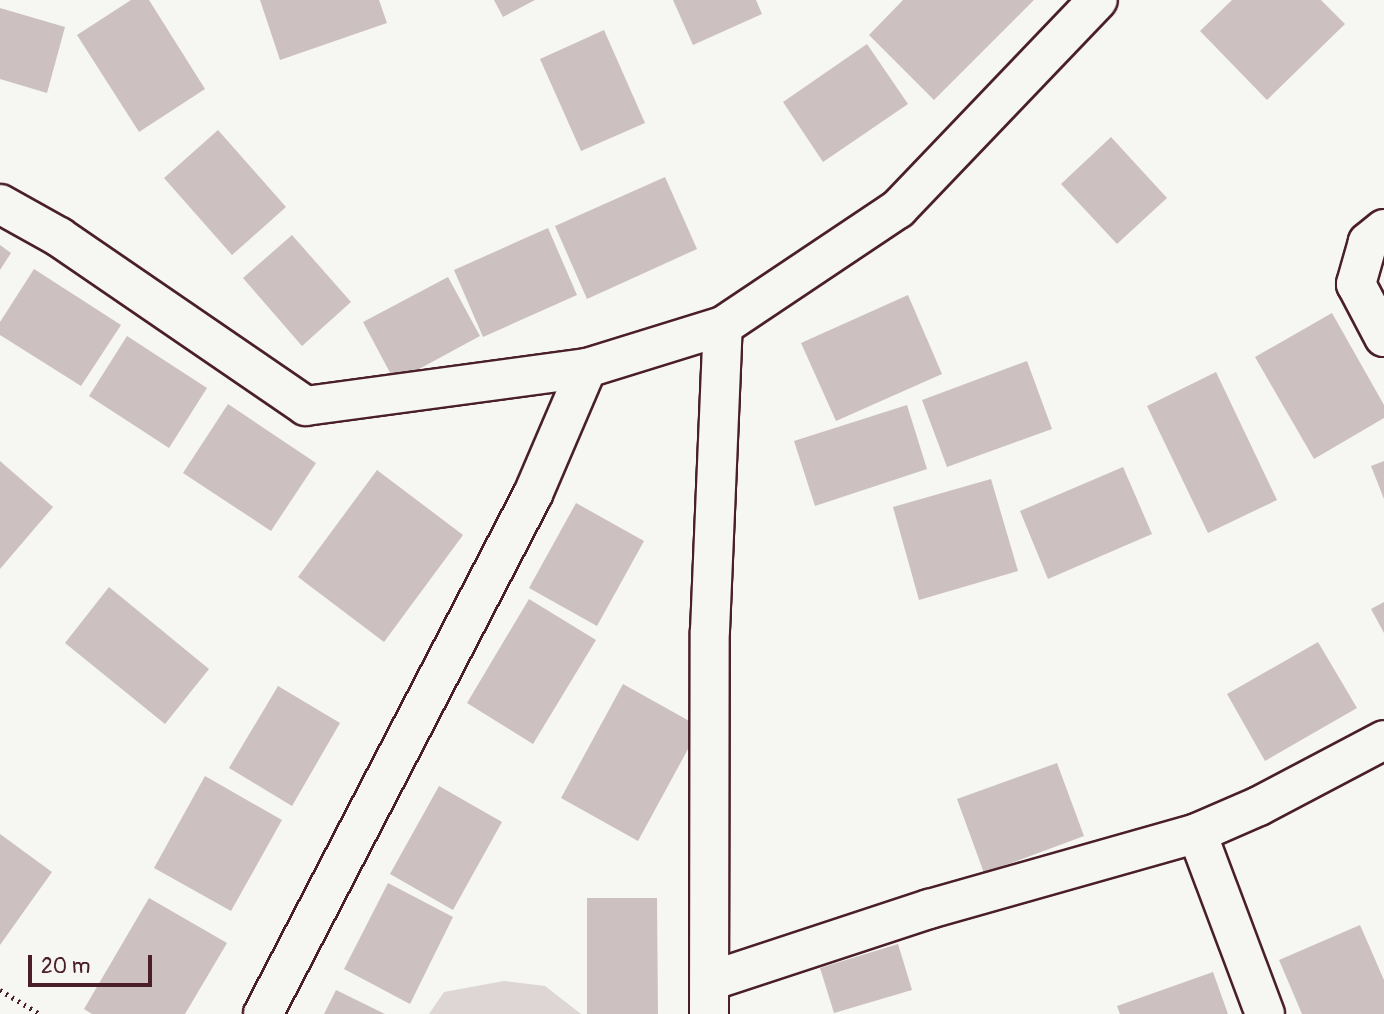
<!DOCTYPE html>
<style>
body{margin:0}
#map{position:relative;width:1384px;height:1014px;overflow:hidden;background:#f6f6f2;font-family:Pangolin,sans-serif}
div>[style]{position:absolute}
.green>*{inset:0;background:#ddd6d5}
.building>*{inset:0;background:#ccc1c0}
.path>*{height:4.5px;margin-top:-2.25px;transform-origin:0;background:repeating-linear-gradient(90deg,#4a1f2b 0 2px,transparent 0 7px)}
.roads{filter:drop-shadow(2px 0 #4a1f2b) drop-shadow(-2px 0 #4a1f2b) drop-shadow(0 2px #4a1f2b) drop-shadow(0 -2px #4a1f2b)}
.minor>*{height:38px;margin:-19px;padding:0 19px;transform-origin:19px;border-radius:19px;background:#f6f6f2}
span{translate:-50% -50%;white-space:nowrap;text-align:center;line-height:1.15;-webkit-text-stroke:6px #f6f6f2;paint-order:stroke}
.scale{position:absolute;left:28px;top:955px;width:124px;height:32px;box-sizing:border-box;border:4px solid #4a1f2b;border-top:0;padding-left:9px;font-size:21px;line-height:24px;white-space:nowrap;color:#4a1f2b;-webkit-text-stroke:5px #f6f6f2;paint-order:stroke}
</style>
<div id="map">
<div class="green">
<i style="clip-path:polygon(504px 981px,545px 986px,581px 1014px,429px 1014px,444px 992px)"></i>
</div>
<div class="building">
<i style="clip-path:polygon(131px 0,149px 0,205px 89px,139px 132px,77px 35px)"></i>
<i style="clip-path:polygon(260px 0,379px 0,387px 23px,280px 60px)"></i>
<i style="clip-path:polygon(494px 0,535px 0,503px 17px)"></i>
<i style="clip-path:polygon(673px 0,756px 0,762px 14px,693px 45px)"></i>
<i style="clip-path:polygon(903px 0,1034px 0,934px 100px,869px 35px)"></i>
<i style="clip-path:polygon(1232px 0,1321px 0,1345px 24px,1267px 100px,1200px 31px)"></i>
<i style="clip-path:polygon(0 8px,65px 27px,47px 93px,0 79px)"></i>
<i style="clip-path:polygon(604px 30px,645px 123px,581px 151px,540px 59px)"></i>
<i style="clip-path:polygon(867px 44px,908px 104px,823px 162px,783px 102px)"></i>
<i style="clip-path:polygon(218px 130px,286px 207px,232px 255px,164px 178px)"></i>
<i style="clip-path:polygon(1111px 137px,1167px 198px,1117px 244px,1061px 184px)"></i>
<i style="clip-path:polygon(665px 177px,697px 249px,587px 299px,555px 226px)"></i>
<i style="clip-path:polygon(548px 228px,577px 295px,483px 337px,454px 270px)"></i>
<i style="clip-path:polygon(292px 235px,351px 302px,302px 346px,243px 278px)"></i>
<i style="clip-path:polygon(0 245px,11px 253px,0 270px)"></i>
<i style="clip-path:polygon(34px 269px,121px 325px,81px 386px,0 335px,0 322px)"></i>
<i style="clip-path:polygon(448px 277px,480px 336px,395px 382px,363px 322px)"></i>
<i style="clip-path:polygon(908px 295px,942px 374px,836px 421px,801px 343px)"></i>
<i style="clip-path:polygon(1332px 313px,1384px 405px,1384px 418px,1314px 459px,1255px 357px)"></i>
<i style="clip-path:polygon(127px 336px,207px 388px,169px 448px,89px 396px)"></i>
<i style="clip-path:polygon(1027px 361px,1052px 429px,947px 467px,922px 400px)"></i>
<i style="clip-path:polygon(1216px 372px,1277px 500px,1208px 533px,1147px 406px)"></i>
<i style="clip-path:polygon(228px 404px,316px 463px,271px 531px,183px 473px)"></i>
<i style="clip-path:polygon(907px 405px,927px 469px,815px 506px,794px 441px)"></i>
<i style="clip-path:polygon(0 461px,53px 507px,0 569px)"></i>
<i style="clip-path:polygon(1384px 461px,1384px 499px,1371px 466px)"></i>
<i style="clip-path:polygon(1123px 467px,1152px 534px,1048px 579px,1020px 511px)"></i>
<i style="clip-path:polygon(377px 470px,463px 535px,384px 642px,298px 577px)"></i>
<i style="clip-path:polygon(991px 479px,1018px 571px,919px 600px,893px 507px)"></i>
<i style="clip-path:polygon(576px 503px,644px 541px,597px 626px,529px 588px)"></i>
<i style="clip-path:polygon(109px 587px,209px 669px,165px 724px,65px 643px)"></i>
<i style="clip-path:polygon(529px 599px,596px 640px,533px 744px,467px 703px)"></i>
<i style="clip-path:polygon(1384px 602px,1384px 633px,1371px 609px)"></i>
<i style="clip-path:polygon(1318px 642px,1357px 708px,1265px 761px,1227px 694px)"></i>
<i style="clip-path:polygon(623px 684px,700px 727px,638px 841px,561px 798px)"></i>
<i style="clip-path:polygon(278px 686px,340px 723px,292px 806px,229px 768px)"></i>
<i style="clip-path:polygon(1057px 763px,1084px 836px,984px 873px,957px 799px)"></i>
<i style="clip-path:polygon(205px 776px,282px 820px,231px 911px,154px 868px)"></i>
<i style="clip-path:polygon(439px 786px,502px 822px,453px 910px,390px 874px)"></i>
<i style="clip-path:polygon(0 834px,52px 872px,0 945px)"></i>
<i style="clip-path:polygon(388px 883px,453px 917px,410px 1004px,344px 969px)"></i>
<i style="clip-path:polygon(149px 898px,227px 943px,185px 1014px,92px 1014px,84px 1009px)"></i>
<i style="clip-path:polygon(587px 898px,657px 898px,658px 1014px,587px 1014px)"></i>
<i style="clip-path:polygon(1360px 925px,1384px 980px,1384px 1014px,1302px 1014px,1279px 960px)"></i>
<i style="clip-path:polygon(898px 944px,912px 990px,834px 1013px,820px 968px)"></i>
<i style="clip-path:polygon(1213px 972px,1228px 1014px,1120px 1014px,1117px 1006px)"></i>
<i style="clip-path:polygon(336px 990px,385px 1014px,324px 1014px)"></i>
</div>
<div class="path">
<i style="left:0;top:990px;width:47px;rotate:31deg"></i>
</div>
<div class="roads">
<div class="minor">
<i style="left:0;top:204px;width:68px;rotate:29.2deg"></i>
<i style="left:59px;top:237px;width:299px;rotate:34.4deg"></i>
<i style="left:306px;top:406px;width:284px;rotate:-7.7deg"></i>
<i style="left:1384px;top:229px;width:21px;rotate:141deg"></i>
<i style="left:1368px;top:242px;width:44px;rotate:105.9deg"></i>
<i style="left:1356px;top:284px;width:60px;rotate:62.2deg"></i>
<i style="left:1197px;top:833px;width:193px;rotate:69.4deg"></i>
<i style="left:710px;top:981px;width:231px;rotate:-18.2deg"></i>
<i style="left:929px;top:909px;width:279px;rotate:-15.8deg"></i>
<i style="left:1197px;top:833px;width:68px;rotate:-23.5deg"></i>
<i style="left:1259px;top:806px;width:141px;rotate:-27.8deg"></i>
<i style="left:263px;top:1014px;width:586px;rotate:-62.56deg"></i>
<i style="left:533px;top:494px;width:137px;rotate:-66.8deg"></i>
<i style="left:587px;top:368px;width:142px;rotate:-17.2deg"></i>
<i style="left:709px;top:1014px;width:383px;rotate:-89.9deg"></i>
<i style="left:710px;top:631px;width:305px;rotate:-87.6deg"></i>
<i style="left:723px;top:326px;width:211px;rotate:-33.8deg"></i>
<i style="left:898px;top:209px;width:289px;rotate:-46.3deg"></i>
</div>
</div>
<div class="scale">20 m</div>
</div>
